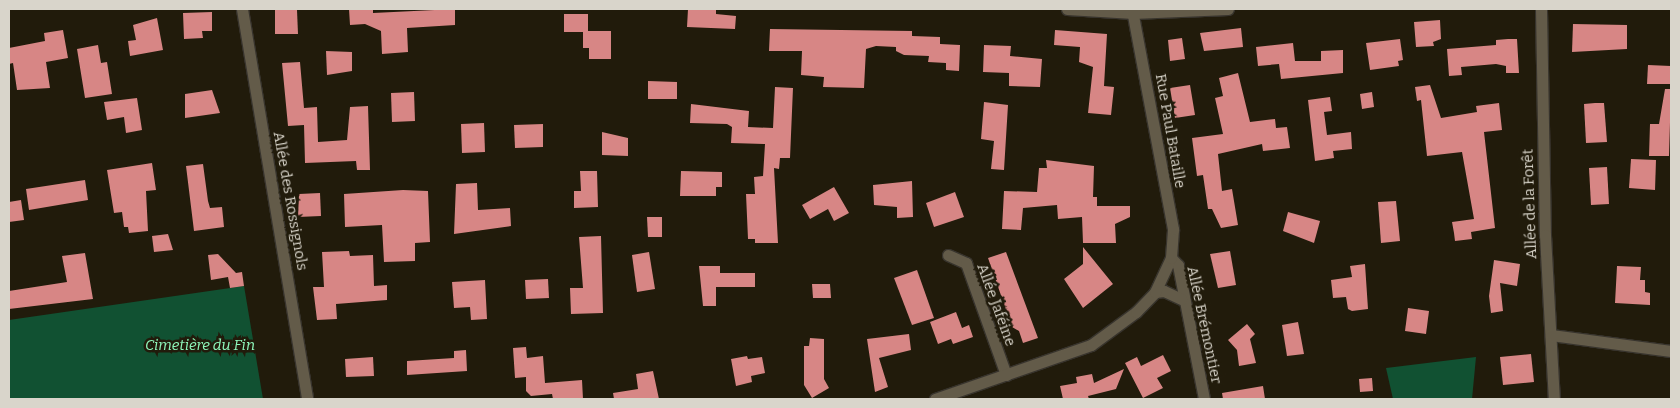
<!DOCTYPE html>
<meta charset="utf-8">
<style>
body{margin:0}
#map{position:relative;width:1680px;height:408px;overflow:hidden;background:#211b0b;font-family:Bitter,serif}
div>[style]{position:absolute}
.green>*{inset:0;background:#115132}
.building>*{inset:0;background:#d78685}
.roads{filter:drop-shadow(1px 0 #38342d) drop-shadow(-1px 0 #38342d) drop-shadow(0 1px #38342d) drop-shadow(0 -1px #38342d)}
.minor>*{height:11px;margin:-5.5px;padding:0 5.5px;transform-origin:5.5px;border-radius:5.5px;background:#635b49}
span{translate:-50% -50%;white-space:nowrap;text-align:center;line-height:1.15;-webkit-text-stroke:5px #211b0b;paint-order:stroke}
.street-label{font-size:15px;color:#d9d5cb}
.park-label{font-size:15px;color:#8ff8bc;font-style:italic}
.frame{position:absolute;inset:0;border:10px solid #d9d5cb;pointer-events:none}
</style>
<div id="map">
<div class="green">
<i style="clip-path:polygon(244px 286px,263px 399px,9px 399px,9px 320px)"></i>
<i style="clip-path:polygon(1476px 357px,1472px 399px,1393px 399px,1386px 368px)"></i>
</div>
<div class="building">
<i style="clip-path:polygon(349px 9px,373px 9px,373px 13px,455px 9px,455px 25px,407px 28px,408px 52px,382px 54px,381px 31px,365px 24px,350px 25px)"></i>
<i style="clip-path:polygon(688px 9px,716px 9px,716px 14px,736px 16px,735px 29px,687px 27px)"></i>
<i style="clip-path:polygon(275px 10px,297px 10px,298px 34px,275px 34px)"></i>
<i style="clip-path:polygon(212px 12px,212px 31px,202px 31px,203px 38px,184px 39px,183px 13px)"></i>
<i style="clip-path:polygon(564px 14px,588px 14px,588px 31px,611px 31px,611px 59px,589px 59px,589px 48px,583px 48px,583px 32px,564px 32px)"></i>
<i style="clip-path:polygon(157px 18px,163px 50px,130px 56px,128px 41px,136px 40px,133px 25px)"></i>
<i style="clip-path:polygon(1440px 20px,1441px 39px,1433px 42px,1434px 46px,1416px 47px,1414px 22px)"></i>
<i style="clip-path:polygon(1573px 24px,1627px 25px,1627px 49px,1572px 52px)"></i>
<i style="clip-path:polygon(1241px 28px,1243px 47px,1204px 51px,1200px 33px)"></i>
<i style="clip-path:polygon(770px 29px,912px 31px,912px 36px,940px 37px,940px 44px,960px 45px,959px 71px,946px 70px,946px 63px,928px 62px,929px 56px,904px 55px,896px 51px,896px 47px,876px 46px,866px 49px,864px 88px,823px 87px,824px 77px,801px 75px,802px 51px,769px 51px)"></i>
<i style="clip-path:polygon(63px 30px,68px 58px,46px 62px,50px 88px,17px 90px,13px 63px,9px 64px,9px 48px,45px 41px,44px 33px)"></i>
<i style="clip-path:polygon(1055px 30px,1107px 34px,1104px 86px,1114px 87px,1111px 115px,1088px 113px,1093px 67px,1079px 62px,1080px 47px,1054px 45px)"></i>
<i style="clip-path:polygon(1182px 38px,1185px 59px,1170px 61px,1168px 40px)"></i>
<i style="clip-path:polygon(1400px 39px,1403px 60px,1398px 61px,1399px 66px,1370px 70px,1366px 43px)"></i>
<i style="clip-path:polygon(1508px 39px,1517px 39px,1519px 73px,1506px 73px,1506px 66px,1496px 64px,1461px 67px,1462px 75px,1449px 76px,1447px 49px,1496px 45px,1496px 40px)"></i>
<i style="clip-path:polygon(1293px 43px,1295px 61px,1321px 61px,1321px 51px,1343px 50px,1343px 73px,1281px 79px,1279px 64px,1258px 66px,1256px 47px)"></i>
<i style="clip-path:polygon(98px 45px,101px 63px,107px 62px,112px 94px,85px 98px,77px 49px)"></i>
<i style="clip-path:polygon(984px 45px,1011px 46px,1010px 56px,1042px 59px,1040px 87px,1009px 86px,1009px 73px,983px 72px)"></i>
<i style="clip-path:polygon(326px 51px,352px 52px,352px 71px,327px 75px)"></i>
<i style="clip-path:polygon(300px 62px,304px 108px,317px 107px,318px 142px,347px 140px,350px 107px,368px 106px,370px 170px,357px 170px,356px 161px,305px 163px,304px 125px,288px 126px,282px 63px)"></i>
<i style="clip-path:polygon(1648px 65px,1671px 66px,1671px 84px,1647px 84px)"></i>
<i style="clip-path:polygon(1238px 73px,1250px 122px,1275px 119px,1276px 128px,1287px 127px,1290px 148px,1263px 151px,1262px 144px,1218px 154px,1222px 191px,1232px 189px,1238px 225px,1221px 228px,1212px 209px,1208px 209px,1203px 175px,1197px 176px,1192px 138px,1223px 134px,1215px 98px,1223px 96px,1219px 78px)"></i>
<i style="clip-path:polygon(648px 81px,677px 82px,677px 99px,648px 99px)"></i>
<i style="clip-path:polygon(1190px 85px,1195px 115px,1175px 118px,1170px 88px)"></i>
<i style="clip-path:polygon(1430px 85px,1441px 118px,1477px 112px,1476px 106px,1499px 103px,1502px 130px,1484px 132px,1495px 228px,1471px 232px,1472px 239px,1455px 241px,1454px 233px,1452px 222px,1474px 219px,1462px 152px,1427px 156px,1421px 100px,1417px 101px,1415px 87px)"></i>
<i style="clip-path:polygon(775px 87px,793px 88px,790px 158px,780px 158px,779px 169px,774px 168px,778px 243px,755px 243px,755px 239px,748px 239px,746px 194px,755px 194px,754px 177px,763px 176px,765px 144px,731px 143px,732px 127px,727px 124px,690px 123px,691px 104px,749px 111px,748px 127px,773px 128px)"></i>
<i style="clip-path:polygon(1665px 89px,1671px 89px,1669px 156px,1649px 156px,1650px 124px,1659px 124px)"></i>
<i style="clip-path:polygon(212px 90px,220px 113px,185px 118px,185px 94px)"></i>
<i style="clip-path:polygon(414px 92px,415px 121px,392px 122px,391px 93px)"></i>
<i style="clip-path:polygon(1372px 92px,1374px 107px,1362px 109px,1360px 94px)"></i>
<i style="clip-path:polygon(1330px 97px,1332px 111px,1324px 112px,1327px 135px,1351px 132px,1352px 149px,1333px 151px,1334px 158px,1315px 161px,1308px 100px)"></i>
<i style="clip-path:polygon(137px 98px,142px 130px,126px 133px,124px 117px,107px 120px,104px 102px)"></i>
<i style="clip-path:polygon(984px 102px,1008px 105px,1004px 170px,991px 169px,994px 141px,981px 139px)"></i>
<i style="clip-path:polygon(1595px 103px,1604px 103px,1607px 142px,1586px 143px,1584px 104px)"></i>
<i style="clip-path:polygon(484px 123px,485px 152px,462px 153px,461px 124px)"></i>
<i style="clip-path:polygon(543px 124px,543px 147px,515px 148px,514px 125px)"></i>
<i style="clip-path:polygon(602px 132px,628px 138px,628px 156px,602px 155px)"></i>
<i style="clip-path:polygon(1631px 159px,1656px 160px,1655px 190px,1629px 188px)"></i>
<i style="clip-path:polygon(1046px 160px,1094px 166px,1093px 197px,1097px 197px,1097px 206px,1130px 206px,1130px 217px,1115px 224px,1116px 243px,1083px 243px,1082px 217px,1058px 219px,1057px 205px,1023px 208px,1021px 230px,1002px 229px,1004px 191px,1037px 192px,1039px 168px,1047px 168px)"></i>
<i style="clip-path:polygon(152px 163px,156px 190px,146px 191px,148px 231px,129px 233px,128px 227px,124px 227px,122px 212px,114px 213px,107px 170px)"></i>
<i style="clip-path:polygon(203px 164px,208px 201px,210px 208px,222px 207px,224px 227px,194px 231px,186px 166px)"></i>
<i style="clip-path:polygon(1607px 167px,1609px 204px,1591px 205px,1589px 168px)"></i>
<i style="clip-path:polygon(580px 171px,597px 171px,598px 207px,574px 208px,574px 191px,581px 191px)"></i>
<i style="clip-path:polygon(681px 171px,722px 172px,722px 187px,716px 187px,716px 196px,680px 196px)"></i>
<i style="clip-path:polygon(85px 180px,88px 200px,29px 210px,26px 189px)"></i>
<i style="clip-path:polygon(912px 181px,913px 217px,897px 218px,897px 207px,874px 205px,873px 185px)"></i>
<i style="clip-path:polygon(477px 183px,478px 210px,510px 208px,511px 226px,454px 234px,456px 184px)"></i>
<i style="clip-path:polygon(834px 187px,849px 213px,834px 221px,828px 209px,810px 219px,802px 205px)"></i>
<i style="clip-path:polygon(403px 190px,428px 191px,430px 242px,415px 243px,415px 261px,384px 262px,382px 225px,345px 227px,344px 194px)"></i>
<i style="clip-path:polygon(955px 192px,964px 217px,934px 227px,926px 203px)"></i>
<i style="clip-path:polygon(320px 193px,321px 216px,298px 217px,299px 194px)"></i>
<i style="clip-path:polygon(21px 200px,24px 220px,9px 222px,9px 202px)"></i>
<i style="clip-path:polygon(1396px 201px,1400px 241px,1381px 243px,1378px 202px)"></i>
<i style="clip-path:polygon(1288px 212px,1320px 221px,1314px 243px,1283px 231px)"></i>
<i style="clip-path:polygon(647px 217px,662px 217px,662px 237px,648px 237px)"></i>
<i style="clip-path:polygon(168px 234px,173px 250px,154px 252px,152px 236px)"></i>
<i style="clip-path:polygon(601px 236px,603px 313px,571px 314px,570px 288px,583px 288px,579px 237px)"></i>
<i style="clip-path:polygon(1083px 247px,1113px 284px,1083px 308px,1064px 279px,1083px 264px)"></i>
<i style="clip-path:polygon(349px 251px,350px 256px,373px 255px,374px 286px,387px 285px,387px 300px,336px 304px,337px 319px,317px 320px,313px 287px,324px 287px,322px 252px)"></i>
<i style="clip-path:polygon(1230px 251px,1236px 285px,1218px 288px,1210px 254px)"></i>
<i style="clip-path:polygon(649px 252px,655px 289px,637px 292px,632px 255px)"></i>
<i style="clip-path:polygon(1006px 252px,1038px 338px,1023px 343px,1019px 331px,1012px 327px,988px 258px)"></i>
<i style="clip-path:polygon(85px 253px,93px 299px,9px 309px,9px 291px,67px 282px,62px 256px)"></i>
<i style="clip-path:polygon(218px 254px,236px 273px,242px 272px,244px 286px,230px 288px,228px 277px,211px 280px,208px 255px)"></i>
<i style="clip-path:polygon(1494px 260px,1520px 264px,1517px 286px,1500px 283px,1503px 311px,1491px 313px,1489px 296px)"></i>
<i style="clip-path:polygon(1365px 264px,1368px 309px,1352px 311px,1348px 309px,1346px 297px,1333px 298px,1331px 280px,1352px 277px,1350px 266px)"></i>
<i style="clip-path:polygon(699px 266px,720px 266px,720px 273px,755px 273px,755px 287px,716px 287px,716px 306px,703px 306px)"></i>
<i style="clip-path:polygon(1617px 266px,1641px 267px,1640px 280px,1645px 280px,1645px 292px,1650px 293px,1650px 305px,1615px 303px)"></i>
<i style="clip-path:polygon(917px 270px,934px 318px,912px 325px,894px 278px)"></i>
<i style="clip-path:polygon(548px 279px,549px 298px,526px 299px,525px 280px)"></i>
<i style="clip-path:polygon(485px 280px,487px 319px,471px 320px,470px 307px,454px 308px,452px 282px)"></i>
<i style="clip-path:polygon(812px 284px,830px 284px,831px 298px,813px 298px)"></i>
<i style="clip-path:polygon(1408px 308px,1429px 311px,1426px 334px,1405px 331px)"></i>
<i style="clip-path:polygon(956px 312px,962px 328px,969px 325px,973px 337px,953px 344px,951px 339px,938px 344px,930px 322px)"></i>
<i style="clip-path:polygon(1298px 322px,1304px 354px,1287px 356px,1282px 325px)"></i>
<i style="clip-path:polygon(1247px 324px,1255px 334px,1250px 339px,1256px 363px,1239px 366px,1237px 350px,1228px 340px)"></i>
<i style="clip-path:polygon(909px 334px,911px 350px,879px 358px,888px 387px,875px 392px,867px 339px)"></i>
<i style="clip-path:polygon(810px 338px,824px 339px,824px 379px,829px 388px,812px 398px,804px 385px,804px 346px,809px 346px)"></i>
<i style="clip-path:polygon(526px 347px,527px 358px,543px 356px,545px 383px,582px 380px,583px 399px,553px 399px,552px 394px,531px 396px,526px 391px,526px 377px,515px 378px,513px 348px)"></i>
<i style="clip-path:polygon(466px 350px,467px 371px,407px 375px,407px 361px,454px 358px,454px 351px)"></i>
<i style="clip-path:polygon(1531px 354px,1534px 382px,1503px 385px,1500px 357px)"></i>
<i style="clip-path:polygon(1163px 355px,1171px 371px,1157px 378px,1163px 388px,1143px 398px,1125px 363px,1137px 357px,1141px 366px)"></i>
<i style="clip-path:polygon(747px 356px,748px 359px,762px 357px,765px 373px,751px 376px,752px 382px,736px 386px,731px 359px)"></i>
<i style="clip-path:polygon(373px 357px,374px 376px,346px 377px,345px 359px)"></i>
<i style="clip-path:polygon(1124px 369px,1116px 389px,1088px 396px,1089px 399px,1063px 399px,1060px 386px,1077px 383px,1076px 377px,1092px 374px,1094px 383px)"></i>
<i style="clip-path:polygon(653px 371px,659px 399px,614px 399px,613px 393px,638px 389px,636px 374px)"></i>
<i style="clip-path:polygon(1372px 378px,1373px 391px,1360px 392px,1359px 379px)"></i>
<i style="clip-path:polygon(1263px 386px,1265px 399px,1223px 399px,1222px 393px)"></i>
</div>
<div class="roads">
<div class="minor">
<i style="left:242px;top:9px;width:395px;rotate:80.5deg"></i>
<i style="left:1067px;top:9px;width:66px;rotate:3.5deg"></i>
<i style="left:1133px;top:13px;width:95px;rotate:-2.4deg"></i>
<i style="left:1541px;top:9px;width:226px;rotate:89deg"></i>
<i style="left:1545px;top:235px;width:164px;rotate:86.9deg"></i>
<i style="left:948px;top:255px;width:20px;rotate:24deg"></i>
<i style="left:966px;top:263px;width:119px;rotate:70.3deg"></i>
<i style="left:1171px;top:258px;width:10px;rotate:45deg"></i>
<i style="left:1178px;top:265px;width:136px;rotate:79deg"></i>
<i style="left:1155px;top:292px;width:9px;rotate:-6deg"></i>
<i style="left:1164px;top:291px;width:19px;rotate:25deg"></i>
<i style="left:1551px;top:335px;width:121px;rotate:7.6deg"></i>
<i style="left:935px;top:399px;width:165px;rotate:-19.1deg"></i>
<i style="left:1091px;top:345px;width:56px;rotate:-36.3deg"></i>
<i style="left:1136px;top:312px;width:28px;rotate:-46deg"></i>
<i style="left:1155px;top:292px;width:38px;rotate:-65deg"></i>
<i style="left:1171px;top:258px;width:29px;rotate:-86deg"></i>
<i style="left:1173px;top:229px;width:224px;rotate:-100.6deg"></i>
</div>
</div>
<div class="street-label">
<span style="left:1170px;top:131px;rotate:80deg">Rue Paul Bataille</span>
<span style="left:290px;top:201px;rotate:80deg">Allée des Rossignols</span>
<span style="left:1530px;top:204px;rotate:-92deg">Allée de la Forêt</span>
<span style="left:996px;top:305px;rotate:70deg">Allée Jaféine</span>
<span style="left:1204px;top:325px;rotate:78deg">Allée Brémontier</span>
</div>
<div class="park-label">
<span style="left:200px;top:346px">Cimetière du Fin</span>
</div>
<div class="frame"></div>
</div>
